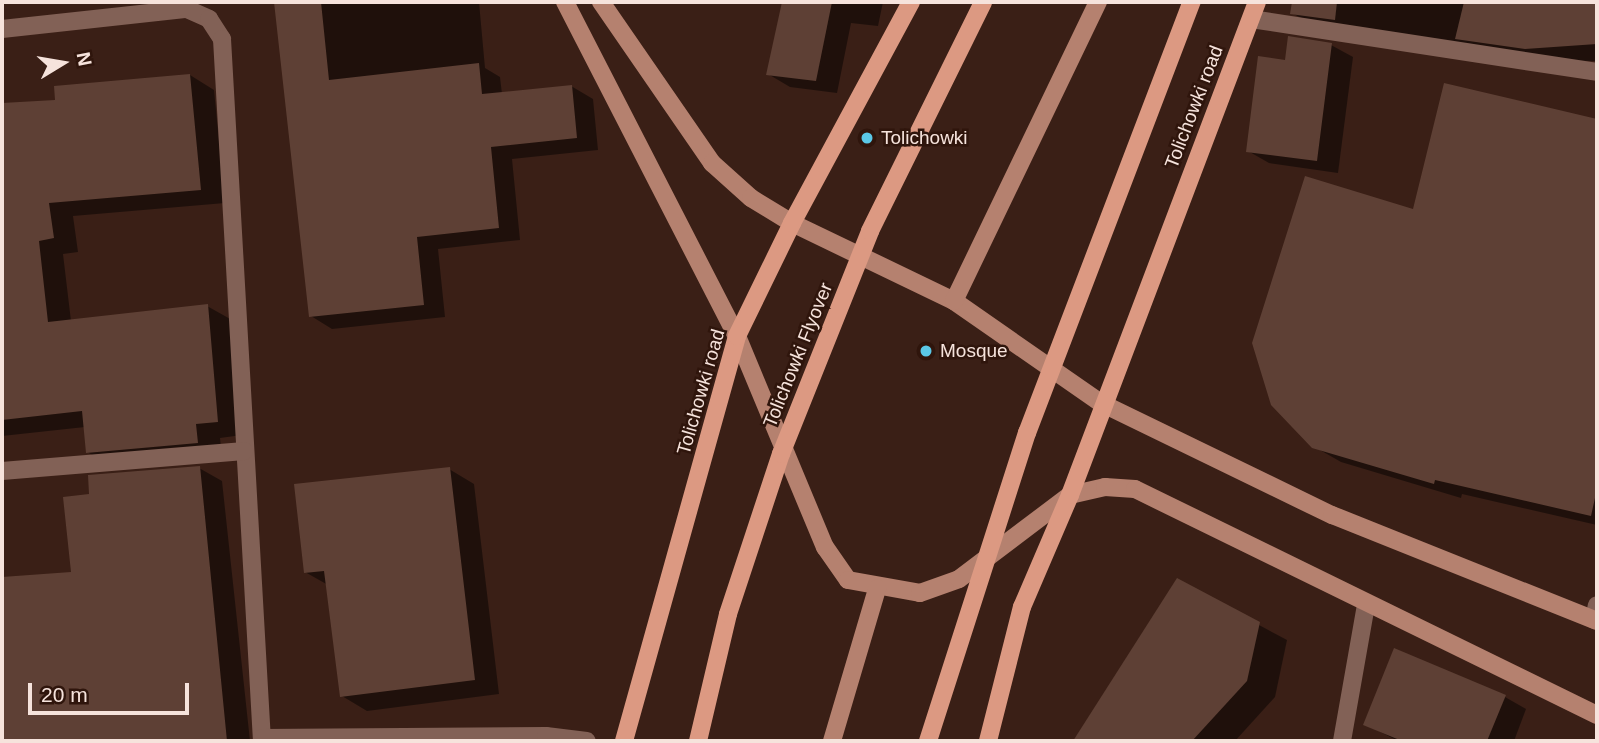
<!DOCTYPE html>
<style>
body{margin:0}
#map{position:relative;width:1599px;height:743px;overflow:hidden;background:#3a1f16;font-family:Arial,sans-serif}
div>[style]{position:absolute}
.shadow>*{inset:0;background:#0007}
.building>*{inset:0;background:#5e4035}
.street>*{height:18px;margin:-9px;padding:0 9px;transform-origin:9px;border-radius:9px;background:#826156}
.secondary>*{height:18px;margin:-9px;padding:0 9px;transform-origin:9px;border-radius:9px;background:#b5816f}
.primary>*{height:18px;margin:-9px;padding:0 9px;transform-origin:9px;border-radius:9px;background:#dc9982}
.primary-bridge>*{height:18px;margin:-9px;padding:0 9px;transform-origin:9px;border-radius:9px;background:#dc9982}
.dots>*{width:19px;height:19px;translate:-50% -50%;box-sizing:border-box;border:4px solid #2f150c;border-radius:50%}
span{translate:-50% -50%;white-space:nowrap;text-align:center;line-height:1.15;-webkit-text-stroke:5px #2f150c;paint-order:stroke}
.street-label{font-size:19px;color:#f6e3dc}
.poi-label{font-size:19px;color:#f6e3dc}
.left{translate:0 -50%;text-align:left}
.frame{position:absolute;inset:0;border:4px solid #f6e3dc;pointer-events:none}
.north{position:absolute;left:28px;top:28px;width:70px;height:70px;-webkit-text-stroke:5px #2f150c;paint-order:stroke;rotate:79deg;font-size:19px;font-weight:700;line-height:28px;text-align:center;color:#f6e3dc}
.north::after{content:'';display:block;margin:auto;width:24px;height:32px;background:#f6e3dc;clip-path:polygon(50% 0,100% 100%,50% 72%,0 100%)}
.scale{position:absolute;left:28px;top:683px;width:161px;height:32px;box-sizing:border-box;border:4px solid #f6e3dc;border-top:0;padding-left:9px;font-size:21px;line-height:24px;white-space:nowrap;color:#f6e3dc;-webkit-text-stroke:5px #2f150c;paint-order:stroke}
</style>
<div id="map">
<div class="shadow">
<i style="clip-path:polygon(276px 2px,479px 2px,485px 68px,500px 77px,502px 94px,571px 86px,593px 99px,598px 150px,512px 159px,520px 240px,438px 249px,445px 317px,332px 329px,311px 316px)"></i>
<i style="clip-path:polygon(784px 2px,883px 2px,878px 26px,851px 23px,837px 93px,790px 87px,768px 74px)"></i>
<i style="clip-path:polygon(1293px 2px,1597px 2px,1597px 61px,1541px 60px,1314px 25px,1292px 13px)"></i>
<i style="clip-path:polygon(1331px 45px,1353px 57px,1338px 173px,1269px 163px,1248px 151px,1287px 62px)"></i>
<i style="clip-path:polygon(190px 75px,214px 90px,225px 203px,73px 216px,78px 252px,63px 254px,71px 321px,207px 306px,232px 320px,242px 435px,220px 438px,222px 457px,112px 466px,87px 452px,85px 427px,2px 436px,2px 105px,57px 101px)"></i>
<i style="clip-path:polygon(1446px 86px,1597px 121px,1597px 525px,1462px 494px,1461px 498px,1341px 462px,1313px 446px,1415px 211px)"></i>
<i style="clip-path:polygon(199px 468px,222px 481px,250px 741px,2px 741px,2px 579px,73px 573px,91px 495px)"></i>
<i style="clip-path:polygon(449px 469px,474px 484px,499px 694px,367px 711px,342px 696px,328px 585px,305px 572px)"></i>
<i style="clip-path:polygon(1177px 581px,1287px 640px,1275px 697px,1235px 741px,1075px 741px)"></i>
<i style="clip-path:polygon(1505px 697px,1526px 709px,1514px 741px,1398px 741px,1365px 724px)"></i>
</div>
<div class="building">
<i style="clip-path:polygon(274px 2px,321px 2px,329px 80px,479px 63px,482px 94px,572px 85px,577px 138px,491px 147px,499px 228px,417px 237px,424px 305px,309px 317px)"></i>
<i style="clip-path:polygon(782px 2px,832px 2px,816px 81px,766px 75px)"></i>
<i style="clip-path:polygon(1292px 2px,1337px 2px,1335px 20px,1290px 14px)"></i>
<i style="clip-path:polygon(1464px 2px,1597px 2px,1597px 44px,1525px 49px,1455px 39px)"></i>
<i style="clip-path:polygon(1288px 36px,1332px 43px,1317px 161px,1246px 152px,1258px 56px,1285px 60px)"></i>
<i style="clip-path:polygon(190px 74px,201px 190px,49px 203px,54px 238px,39px 241px,48px 322px,208px 304px,218px 422px,196px 424px,198px 443px,86px 453px,82px 411px,2px 420px,2px 103px,55px 100px,54px 86px)"></i>
<i style="clip-path:polygon(1444px 83px,1597px 119px,1597px 489px,1591px 516px,1435px 480px,1434px 484px,1312px 448px,1271px 405px,1252px 343px,1305px 176px,1413px 209px)"></i>
<i style="clip-path:polygon(200px 466px,227px 741px,2px 741px,2px 577px,71px 572px,63px 497px,89px 494px,88px 475px)"></i>
<i style="clip-path:polygon(450px 467px,475px 680px,340px 697px,324px 571px,304px 573px,294px 484px)"></i>
<i style="clip-path:polygon(1177px 578px,1260px 622px,1247px 681px,1192px 741px,1073px 741px)"></i>
<i style="clip-path:polygon(1394px 648px,1506px 695px,1487px 741px,1402px 741px,1363px 725px)"></i>
</div>
<div class="street">
<i style="left:1251px;top:19px;width:350px;rotate:8.7deg"></i>
<i style="left:2px;top:29px;width:186px;rotate:-6.2deg"></i>
<i style="left:187px;top:9px;width:24px;rotate:24deg"></i>
<i style="left:209px;top:19px;width:24px;rotate:57deg"></i>
<i style="left:222px;top:39px;width:703px;rotate:86.74deg"></i>
<i style="left:2px;top:471px;width:243px;rotate:-4.7deg"></i>
<i style="left:1594px;top:620px;width:15px;rotate:-79deg"></i>
<i style="left:262px;top:738px;width:284px;rotate:-0.4deg"></i>
<i style="left:546px;top:736px;width:41px;rotate:7deg"></i>
<i style="left:1342px;top:741px;width:138px;rotate:-80deg"></i>
</div>
<div class="secondary">
<i style="left:565px;top:2px;width:376px;rotate:62.8deg"></i>
<i style="left:737px;top:336px;width:229px;rotate:67.4deg"></i>
<i style="left:825px;top:547px;width:40px;rotate:55.1deg"></i>
<i style="left:848px;top:580px;width:73px;rotate:10.2deg"></i>
<i style="left:920px;top:593px;width:41px;rotate:-19.7deg"></i>
<i style="left:959px;top:579px;width:139px;rotate:-37.1deg"></i>
<i style="left:1070px;top:495px;width:36px;rotate:-13deg"></i>
<i style="left:1105px;top:487px;width:30px;rotate:4deg"></i>
<i style="left:1135px;top:489px;width:514px;rotate:26.07deg"></i>
<i style="left:601px;top:2px;width:196px;rotate:55.4deg"></i>
<i style="left:712px;top:163px;width:52px;rotate:41.9deg"></i>
<i style="left:751px;top:198px;width:48px;rotate:31.4deg"></i>
<i style="left:792px;top:223px;width:180px;rotate:25.7deg"></i>
<i style="left:954px;top:301px;width:179px;rotate:34.8deg"></i>
<i style="left:1101px;top:403px;width:257px;rotate:25.9deg"></i>
<i style="left:1332px;top:515px;width:285px;rotate:21.8deg"></i>
<i style="left:954px;top:301px;width:332px;rotate:-64.3deg"></i>
<i style="left:832px;top:741px;width:159px;rotate:-73.5deg"></i>
</div>
<div class="primary">
<i style="left:624px;top:741px;width:420px;rotate:-74.4deg"></i>
<i style="left:737px;top:336px;width:126px;rotate:-64deg"></i>
<i style="left:792px;top:223px;width:251px;rotate:-61.7deg"></i>
<i style="left:988px;top:741px;width:138px;rotate:-75.8deg"></i>
<i style="left:1022px;top:607px;width:122px;rotate:-66.8deg"></i>
<i style="left:1070px;top:495px;width:527px;rotate:-69.23deg"></i>
</div>
<div class="primary-bridge">
<i style="left:698px;top:741px;width:130px;rotate:-76.7deg"></i>
<i style="left:728px;top:614px;width:169px;rotate:-71.7deg"></i>
<i style="left:781px;top:454px;width:240px;rotate:-68.2deg"></i>
<i style="left:870px;top:231px;width:255px;rotate:-63.7deg"></i>
<i style="left:928px;top:741px;width:324px;rotate:-72.2deg"></i>
<i style="left:1027px;top:433px;width:462px;rotate:-69.1deg"></i>
</div>
<div class="dots">
<i style="left:867px;top:138px;background:#5bc8e7"></i>
<i style="left:926px;top:351px;background:#5bc8e7"></i>
</div>
<div class="street-label">
<span style="left:1194px;top:107px;rotate:-69deg">Tolichowki road</span>
<span style="left:798px;top:355px;rotate:-68deg">Tolichowki Flyover</span>
<span style="left:701px;top:392px;rotate:-74deg">Tolichowki road</span>
</div>
<div class="poi-label">
<span class="left" style="left:881px;top:138px">Tolichowki</span>
<span class="left" style="left:940px;top:351px">Mosque</span>
</div>
<div class="frame"></div>
<div class="north">N</div>
<div class="scale">20 m</div>
</div>
